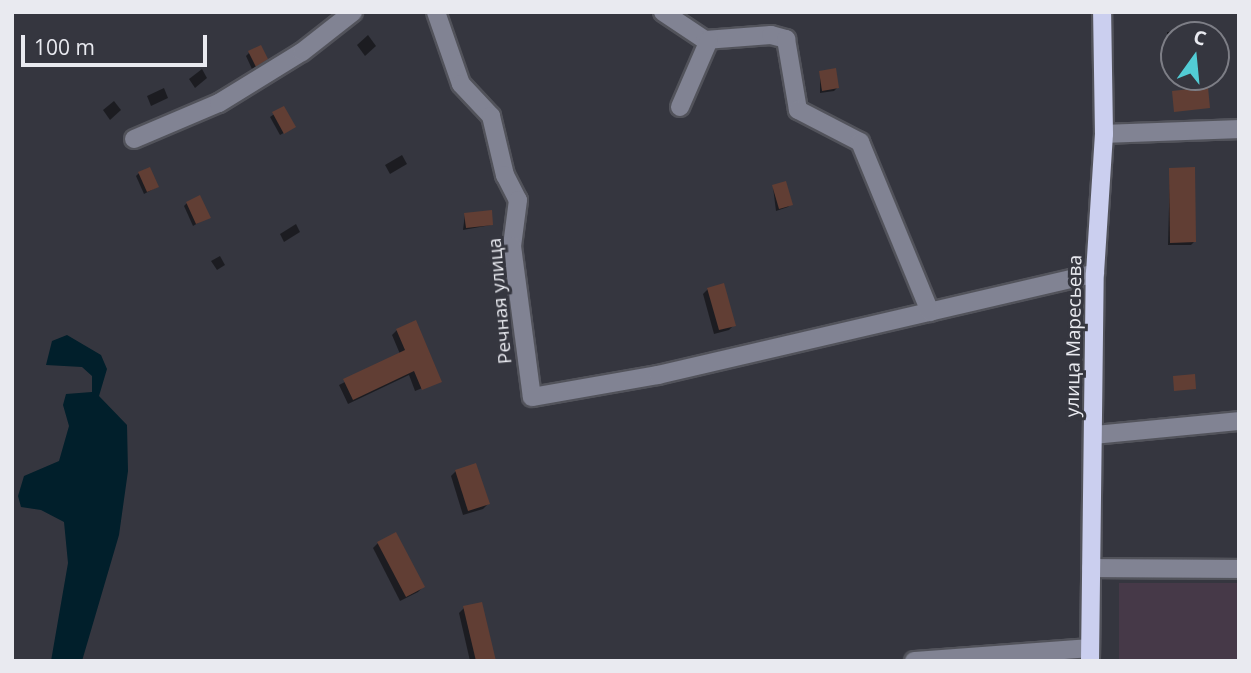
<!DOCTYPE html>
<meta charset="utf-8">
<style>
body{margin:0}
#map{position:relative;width:1251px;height:673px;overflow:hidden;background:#35363f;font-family:"Open Sans",sans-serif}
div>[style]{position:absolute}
.industrial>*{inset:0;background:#463948}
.water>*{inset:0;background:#011f2b}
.shadow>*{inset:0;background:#0007}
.building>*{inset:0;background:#613e34}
.roads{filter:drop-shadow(2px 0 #52535b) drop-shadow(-2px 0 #52535b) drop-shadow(0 2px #52535b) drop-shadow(0 -2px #52535b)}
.minor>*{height:18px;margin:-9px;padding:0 9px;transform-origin:9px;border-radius:9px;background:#818393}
.major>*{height:18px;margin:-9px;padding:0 9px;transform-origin:9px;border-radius:9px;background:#cbcfef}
span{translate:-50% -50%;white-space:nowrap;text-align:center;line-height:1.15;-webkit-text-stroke:6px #35363f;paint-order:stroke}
.street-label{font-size:19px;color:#e9eaf0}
.frame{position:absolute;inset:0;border:14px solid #e9eaf0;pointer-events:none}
.north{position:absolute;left:1160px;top:21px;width:70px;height:70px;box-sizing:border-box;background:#35363f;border:2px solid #7d7e86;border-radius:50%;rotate:15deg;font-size:19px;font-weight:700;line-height:28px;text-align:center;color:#e9eaf0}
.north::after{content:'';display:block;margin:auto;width:24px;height:32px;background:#52ccd5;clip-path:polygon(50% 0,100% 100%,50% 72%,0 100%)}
.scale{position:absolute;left:21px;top:35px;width:186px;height:32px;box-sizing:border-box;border:4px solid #e9eaf0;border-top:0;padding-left:9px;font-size:21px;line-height:24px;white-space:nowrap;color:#e9eaf0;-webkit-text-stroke:5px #35363f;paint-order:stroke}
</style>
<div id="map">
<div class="industrial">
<i style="clip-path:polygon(1119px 583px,1239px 583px,1239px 661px,1119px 661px)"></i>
</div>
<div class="water">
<i style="clip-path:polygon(67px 335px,101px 355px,107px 369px,99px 396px,127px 425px,128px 471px,119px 535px,82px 661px,51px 661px,68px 563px,64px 522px,41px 510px,21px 507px,18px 496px,24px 476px,59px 461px,69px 426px,63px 405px,66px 394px,92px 392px,92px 376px,82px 367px,46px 365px,52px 341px)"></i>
</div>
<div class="shadow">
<i style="clip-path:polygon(1185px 31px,1185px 35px,1174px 35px,1174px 61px,1167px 61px,1167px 32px)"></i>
<i style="clip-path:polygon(368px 35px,376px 46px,365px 56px,357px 45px)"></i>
<i style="clip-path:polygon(249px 53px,263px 62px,252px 69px,246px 56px)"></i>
<i style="clip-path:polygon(202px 69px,207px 78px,195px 88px,189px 79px)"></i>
<i style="clip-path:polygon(820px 73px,837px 88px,834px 91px,820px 93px)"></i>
<i style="clip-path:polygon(164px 88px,168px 98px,151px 106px,147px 96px)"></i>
<i style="clip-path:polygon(114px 101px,121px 110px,110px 120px,103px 110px)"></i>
<i style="clip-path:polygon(283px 108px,291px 129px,280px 135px,270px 117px)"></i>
<i style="clip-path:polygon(402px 155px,407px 164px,390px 174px,385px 165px)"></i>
<i style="clip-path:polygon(1170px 169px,1194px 242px,1191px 245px,1168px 245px)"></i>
<i style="clip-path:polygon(139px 173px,157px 187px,144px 194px,136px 176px)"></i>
<i style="clip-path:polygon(773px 187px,791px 204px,788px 207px,776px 211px)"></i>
<i style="clip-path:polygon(187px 203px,208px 217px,193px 226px,184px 206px)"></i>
<i style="clip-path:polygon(465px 214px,491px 225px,463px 230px)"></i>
<i style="clip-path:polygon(296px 224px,300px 232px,284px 242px,280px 234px)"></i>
<i style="clip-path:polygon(220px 256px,225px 265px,217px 270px,211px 261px)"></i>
<i style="clip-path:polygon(708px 289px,734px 325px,729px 330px,714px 334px,703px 294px)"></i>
<i style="clip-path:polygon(397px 330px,440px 381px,415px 391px,409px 375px,348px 404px,339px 385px,400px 354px,392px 335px)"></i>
<i style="clip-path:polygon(456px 471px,488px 504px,483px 509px,463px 515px,451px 476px)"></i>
<i style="clip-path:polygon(378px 543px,423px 587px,418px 592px,400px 601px,373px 548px)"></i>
<i style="clip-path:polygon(464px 608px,494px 661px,470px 661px,459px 613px)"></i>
</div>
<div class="building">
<i style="clip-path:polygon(261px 45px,268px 59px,256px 67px,248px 51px)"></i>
<i style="clip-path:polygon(836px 68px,839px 88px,822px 91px,819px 71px)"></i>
<i style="clip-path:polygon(1208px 87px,1210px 108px,1174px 112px,1172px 91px)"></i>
<i style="clip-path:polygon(284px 106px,296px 127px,284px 134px,272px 112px)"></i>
<i style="clip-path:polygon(150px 167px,159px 187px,147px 192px,138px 172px)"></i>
<i style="clip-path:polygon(1195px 167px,1196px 242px,1170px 243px,1169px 168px)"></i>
<i style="clip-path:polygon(786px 181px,793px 205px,779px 209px,772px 185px)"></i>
<i style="clip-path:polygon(200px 195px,211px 218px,196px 224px,186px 202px)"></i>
<i style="clip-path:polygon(492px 210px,493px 225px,466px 228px,464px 213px)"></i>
<i style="clip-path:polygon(724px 283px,736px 326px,719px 330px,707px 288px)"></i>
<i style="clip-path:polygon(416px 320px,442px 382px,422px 390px,414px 371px,353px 400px,343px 379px,405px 350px,396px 329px)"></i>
<i style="clip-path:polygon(1195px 374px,1196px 389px,1174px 391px,1173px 376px)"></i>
<i style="clip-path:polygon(476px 463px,490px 504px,468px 511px,455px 470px)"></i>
<i style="clip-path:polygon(396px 532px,425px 587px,406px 597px,377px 542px)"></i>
<i style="clip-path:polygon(482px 602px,496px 661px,476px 661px,463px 606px)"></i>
</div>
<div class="roads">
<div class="minor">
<i style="left:436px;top:12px;width:76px;rotate:70.9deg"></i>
<i style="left:461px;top:84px;width:44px;rotate:46.8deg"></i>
<i style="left:491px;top:116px;width:61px;rotate:76.7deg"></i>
<i style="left:505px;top:175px;width:28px;rotate:63deg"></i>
<i style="left:518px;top:200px;width:46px;rotate:97.4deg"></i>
<i style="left:512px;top:246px;width:152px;rotate:82.5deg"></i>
<i style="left:532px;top:397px;width:128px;rotate:-9.9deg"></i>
<i style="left:658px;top:375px;width:449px;rotate:-13.1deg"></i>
<i style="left:663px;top:12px;width:50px;rotate:33.7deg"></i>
<i style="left:705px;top:40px;width:66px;rotate:-4.3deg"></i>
<i style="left:771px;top:35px;width:16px;rotate:15deg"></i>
<i style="left:786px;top:39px;width:72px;rotate:80.4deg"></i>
<i style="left:798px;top:110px;width:70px;rotate:27.3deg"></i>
<i style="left:860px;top:142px;width:184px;rotate:67.6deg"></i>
<i style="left:680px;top:107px;width:73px;rotate:-66.6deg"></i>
<i style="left:1104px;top:134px;width:135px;rotate:-2.1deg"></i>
<i style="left:134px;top:139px;width:92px;rotate:-23deg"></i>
<i style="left:219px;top:103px;width:97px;rotate:-31.6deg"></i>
<i style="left:302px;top:52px;width:65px;rotate:-38.1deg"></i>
<i style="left:1094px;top:435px;width:146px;rotate:-5.5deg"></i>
<i style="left:1091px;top:568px;width:148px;rotate:0.4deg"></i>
<i style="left:914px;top:661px;width:175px;rotate:-4.2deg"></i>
</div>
<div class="major">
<i style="left:1090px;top:661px;width:388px;rotate:-89.3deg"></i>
<i style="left:1095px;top:273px;width:139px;rotate:-86.3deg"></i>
<i style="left:1104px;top:134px;width:122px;rotate:-90.9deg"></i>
</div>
</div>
<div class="street-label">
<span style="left:500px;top:301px;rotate:-95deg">Речная улица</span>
<span style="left:1074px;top:336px;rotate:-89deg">улица Маресьева</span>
</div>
<div class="frame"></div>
<div class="north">С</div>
<div class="scale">100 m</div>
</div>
